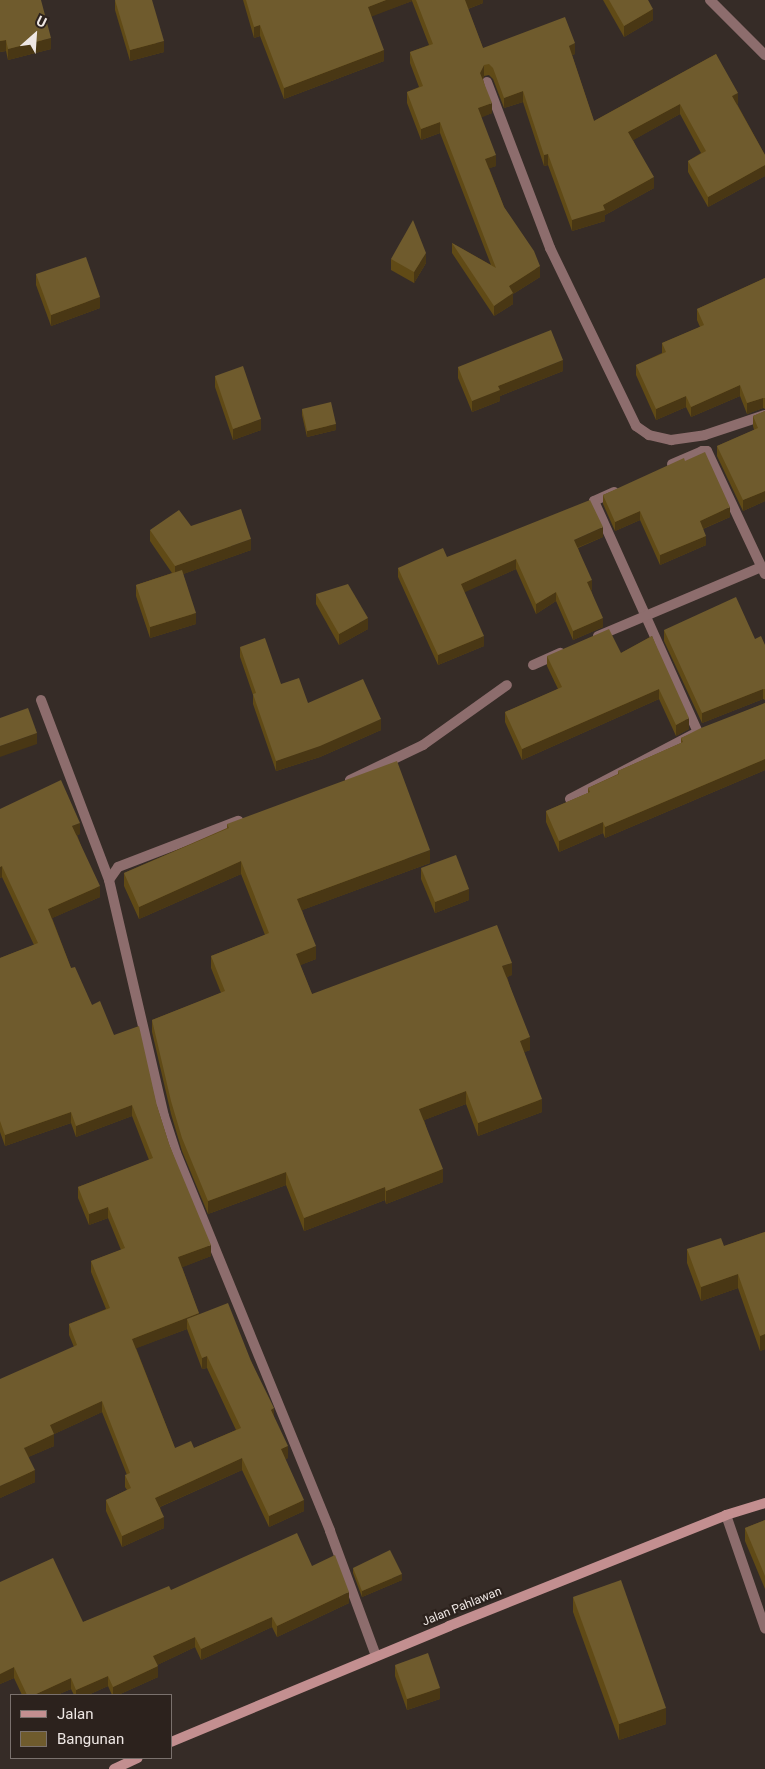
<!DOCTYPE html>
<style>
body{margin:0}
#map{position:relative;width:765px;height:1769px;overflow:hidden;background:#362c27;font-family:Roboto,sans-serif}
div>[style]{position:absolute}
.street>*{height:10px;margin:-5px;padding:0 5px;transform-origin:5px;border-radius:5px;background:#8d6d6d}
.secondary>*{height:10px;margin:-5px;padding:0 5px;transform-origin:5px;border-radius:5px;background:#c38f90}
.wall>*{inset:0;background:#604a16}
.shaded-wall>*{inset:0;background:#493714}
.building>*{inset:0;background:#6f5b2d}
span{translate:-50% -50%;white-space:nowrap;text-align:center;line-height:1.15;-webkit-text-stroke:4.5px #2c221d;paint-order:stroke}
.street-label{font-size:12px;color:#eee7e4}
.legend{position:absolute;left:10px;top:1694px;width:162px;height:65px;box-sizing:border-box;background:#2c221d;border:1px solid #7a716d;margin:0;padding:6px 9px;list-style:none;font-size:15px;color:#eee7e4}
.legend li{display:flex;align-items:center;gap:10px;height:25px}
.legend b{width:25px;border:1px solid #7a716d}
.north{position:absolute;left:10px;top:10px;width:50px;height:50px;-webkit-text-stroke:4px #2c221d;paint-order:stroke;rotate:26deg;font-size:14px;font-weight:700;line-height:20px;text-align:center;color:#eee7e4}
.north::after{content:'';display:block;margin:auto;width:18px;height:22px;background:#eee7e4;clip-path:polygon(50% 0,100% 100%,50% 72%,0 100%)}
</style>
<div id="map">
<div class="street">
<i style="left:710px;top:0;width:78px;rotate:45deg"></i>
<i style="left:487px;top:82px;width:178px;rotate:69.2deg"></i>
<i style="left:550px;top:248px;width:198px;rotate:64.2deg"></i>
<i style="left:636px;top:426px;width:16px;rotate:35deg"></i>
<i style="left:649px;top:435px;width:23px;rotate:13deg"></i>
<i style="left:671px;top:440px;width:34px;rotate:-8deg"></i>
<i style="left:705px;top:435px;width:63px;rotate:-18.4deg"></i>
<i style="left:672px;top:464px;width:33px;rotate:-23deg"></i>
<i style="left:702px;top:451px;width:5px"></i>
<i style="left:707px;top:451px;width:136px;rotate:64.8deg"></i>
<i style="left:614px;top:492px;width:22px;rotate:156deg"></i>
<i style="left:594px;top:501px;width:253px;rotate:65.8deg"></i>
<i style="left:598px;top:636px;width:177px;rotate:-22.9deg"></i>
<i style="left:533px;top:665px;width:30px;rotate:-24deg"></i>
<i style="left:41px;top:700px;width:192px;rotate:69.3deg"></i>
<i style="left:109px;top:880px;width:242px;rotate:76.9deg"></i>
<i style="left:164px;top:1116px;width:39px;rotate:72deg"></i>
<i style="left:176px;top:1153px;width:408px;rotate:67.8deg"></i>
<i style="left:330px;top:1531px;width:133px;rotate:69.8deg"></i>
<i style="left:350px;top:780px;width:81px;rotate:-25.6deg"></i>
<i style="left:423px;top:745px;width:103px;rotate:-35.5deg"></i>
<i style="left:570px;top:799px;width:138px;rotate:-27.7deg"></i>
<i style="left:109px;top:880px;width:16px;rotate:-55deg"></i>
<i style="left:118px;top:867px;width:129px;rotate:-21deg"></i>
<i style="left:726px;top:1515px;width:120px;rotate:71deg"></i>
</div>
<div class="secondary">
<i style="left:171px;top:1742px;width:301px;rotate:-22.6deg"></i>
<i style="left:449px;top:1626px;width:298px;rotate:-21.8deg"></i>
<i style="left:726px;top:1515px;width:41px;rotate:-17.1deg"></i>
<i style="left:114px;top:1769px;width:26px;rotate:-25deg"></i>
</div>
<div class="wall">
<i style="clip-path:polygon(0 0,51px 49px,8px 60px,6px 51px,0 52px)"></i>
<i style="clip-path:polygon(115px 0,164px 52px,130px 61px,115px 10px)"></i>
<i style="clip-path:polygon(243px 0,483px 0,483px 3px,468px 9px,483px 48px,575px 54px,572px 55px,594px 121px,716px 54px,738px 104px,737px 104px,765px 155px,765px 176px,708px 207px,688px 172px,688px 161px,701px 153px,680px 114px,633px 140px,654px 188px,605px 215px,605px 221px,572px 231px,548px 165px,544px 166px,523px 102px,504px 108px,493px 79px,489px 75px,484px 76px,483px 79px,492px 113px,481px 117px,496px 166px,489px 168px,504px 207px,540px 277px,513px 294px,513px 304px,494px 316px,452px 253px,452px 243px,491px 265px,440px 133px,421px 140px,407px 103px,407px 92px,419px 87px,410px 63px,410px 52px,429px 45px,412px 1px,371px 16px,384px 61px,284px 99px,260px 36px,254px 38px)"></i>
<i style="clip-path:polygon(603px 0,648px 0,653px 20px,624px 37px)"></i>
<i style="clip-path:polygon(391px 259px,426px 263px,414px 283px,391px 270px)"></i>
<i style="clip-path:polygon(36px 274px,100px 308px,51px 326px,36px 285px)"></i>
<i style="clip-path:polygon(765px 278px,765px 409px,763px 408px,747px 414px,740px 396px,691px 417px,686px 407px,656px 420px,636px 375px,636px 365px,662px 353px,662px 343px,700px 327px,697px 320px,697px 309px)"></i>
<i style="clip-path:polygon(458px 367px,563px 371px,500px 396px,500px 401px,472px 412px,458px 378px)"></i>
<i style="clip-path:polygon(215px 376px,261px 430px,233px 440px,215px 387px)"></i>
<i style="clip-path:polygon(302px 409px,336px 430px,307px 437px,302px 415px)"></i>
<i style="clip-path:polygon(765px 411px,765px 501px,743px 511px,717px 456px,717px 446px,754px 430px,753px 426px,753px 416px)"></i>
<i style="clip-path:polygon(685px 461px,730px 517px,703px 529px,706px 545px,660px 565px,640px 520px,615px 531px,603px 504px,603px 495px)"></i>
<i style="clip-path:polygon(150px 530px,251px 550px,183px 574px,196px 624px,150px 638px,136px 596px,136px 585px,172px 573px,150px 541px)"></i>
<i style="clip-path:polygon(603px 537px,578px 548px,592px 590px,591px 590px,603px 627px,573px 640px,556px 601px,536px 614px,516px 569px,464px 592px,484px 646px,438px 665px,398px 577px,398px 568px,447px 557px)"></i>
<i style="clip-path:polygon(316px 594px,368px 629px,339px 645px,316px 604px)"></i>
<i style="clip-path:polygon(664px 630px,755px 639px,765px 645px,765px 700px,763px 699px,702px 723px,664px 641px)"></i>
<i style="clip-path:polygon(652px 636px,689px 729px,676px 736px,659px 699px,522px 760px,505px 722px,505px 712px,558px 689px,547px 666px,547px 656px,621px 653px)"></i>
<i style="clip-path:polygon(240px 647px,281px 684px,308px 703px,381px 730px,320px 757px,276px 771px,253px 704px,253px 695px,240px 657px)"></i>
<i style="clip-path:polygon(765px 703px,765px 770px,605px 838px,603px 833px,559px 852px,546px 822px,546px 811px,588px 793px,588px 788px,618px 774px,618px 771px,681px 743px,681px 738px)"></i>
<i style="clip-path:polygon(evenodd,0 809px,80px 834px,77px 835px,100px 897px,52px 918px,71px 968px,92px 1005px,114px 1035px,157px 1106px,169px 1144px,211px 1256px,182px 1267px,199px 1314px,251px 1361px,274px 1417px,288px 1458px,285px 1459px,304px 1511px,269px 1527px,242px 1470px,160px 1507px,164px 1528px,122px 1547px,106px 1511px,106px 1500px,127px 1490px,125px 1487px,125px 1475px,127px 1475px,102px 1412px,54px 1434px,54px 1446px,28px 1457px,35px 1482px,0 1498px,74px 1347px,69px 1335px,69px 1324px,106px 1309px,91px 1272px,91px 1261px,121px 1250px,108px 1218px,89px 1225px,78px 1198px,78px 1187px,149px 1160px,132px 1116px,76px 1137px,71px 1123px,5px 1146px,0 1132px,0 958px,34px 945px,2px 877px,0 878px,0 809px,187px 1329px,202px 1369px,207px 1368px,236px 1430px,194px 1448px,175px 1448px,136px 1348px,187px 1329px)"></i>
<i style="clip-path:polygon(227px 824px,430px 863px,302px 910px,316px 959px,300px 965px,312px 994px,512px 975px,507px 977px,530px 1050px,524px 1052px,542px 1112px,478px 1136px,466px 1104px,424px 1120px,443px 1182px,386px 1204px,385px 1200px,304px 1231px,286px 1185px,208px 1214px,182px 1151px,171px 1114px,152px 1032px,152px 1020px,221px 993px,211px 968px,211px 956px,265px 935px,241px 874px,139px 919px,124px 886px,124px 873px,227px 828px)"></i>
<i style="clip-path:polygon(421px 868px,469px 900px,435px 913px,421px 879px)"></i>
<i style="clip-path:polygon(765px 1232px,765px 1349px,760px 1351px,738px 1288px,701px 1301px,687px 1263px,687px 1249px,724px 1246px)"></i>
<i style="clip-path:polygon(765px 1520px,765px 1589px,745px 1541px,745px 1528px)"></i>
<i style="clip-path:polygon(312px 1566px,349px 1603px,277px 1637px,272px 1627px,201px 1660px,195px 1647px,157px 1665px,158px 1677px,118px 1695px,112px 1695px,108px 1686px,88px 1695px,74px 1695px,71px 1689px,57px 1695px,22px 1695px,14px 1678px,0 1684px,0 1582px,83px 1622px,171px 1590px)"></i>
<i style="clip-path:polygon(353px 1568px,402px 1580px,362px 1597px,353px 1573px)"></i>
<i style="clip-path:polygon(573px 1597px,666px 1724px,619px 1740px,573px 1612px)"></i>
<i style="clip-path:polygon(395px 1665px,440px 1699px,407px 1710px,395px 1676px)"></i>
</div>
<div class="shaded-wall">
<i style="clip-path:polygon(386px 0,412px 0,412px 1px,368px 18px,368px 7px)"></i>
<i style="clip-path:polygon(465px 0,483px 0,483px 3px,465px 10px)"></i>
<i style="clip-path:polygon(653px 9px,653px 20px,624px 37px,624px 26px)"></i>
<i style="clip-path:polygon(260px 25px,260px 36px,254px 38px,254px 27px)"></i>
<i style="clip-path:polygon(51px 38px,51px 49px,8px 60px,8px 49px)"></i>
<i style="clip-path:polygon(6px 40px,6px 51px,0 52px,0 41px)"></i>
<i style="clip-path:polygon(164px 41px,164px 52px,130px 61px,130px 50px)"></i>
<i style="clip-path:polygon(575px 43px,575px 54px,569px 56px,569px 46px)"></i>
<i style="clip-path:polygon(384px 50px,384px 61px,284px 99px,284px 88px)"></i>
<i style="clip-path:polygon(484px 65px,484px 76px,480px 84px,480px 73px)"></i>
<i style="clip-path:polygon(523px 91px,523px 102px,504px 108px,504px 98px)"></i>
<i style="clip-path:polygon(738px 93px,738px 104px,732px 107px,732px 96px)"></i>
<i style="clip-path:polygon(492px 103px,492px 113px,478px 119px,478px 108px)"></i>
<i style="clip-path:polygon(680px 104px,680px 114px,628px 143px,628px 132px)"></i>
<i style="clip-path:polygon(440px 122px,440px 133px,421px 140px,421px 129px)"></i>
<i style="clip-path:polygon(548px 154px,548px 165px,544px 166px,544px 155px)"></i>
<i style="clip-path:polygon(496px 155px,496px 166px,485px 170px,485px 159px)"></i>
<i style="clip-path:polygon(765px 165px,765px 176px,708px 207px,708px 197px)"></i>
<i style="clip-path:polygon(654px 177px,654px 188px,605px 215px,605px 221px,572px 231px,572px 220px,603px 205px)"></i>
<i style="clip-path:polygon(426px 253px,426px 263px,414px 283px,414px 272px)"></i>
<i style="clip-path:polygon(540px 266px,540px 277px,513px 294px,513px 304px,494px 316px,494px 306px,509px 286px)"></i>
<i style="clip-path:polygon(100px 297px,100px 308px,51px 326px,51px 315px)"></i>
<i style="clip-path:polygon(563px 360px,563px 371px,500px 396px,500px 401px,472px 412px,472px 401px,498px 386px)"></i>
<i style="clip-path:polygon(740px 385px,740px 396px,691px 417px,691px 407px)"></i>
<i style="clip-path:polygon(686px 396px,686px 407px,656px 420px,656px 409px)"></i>
<i style="clip-path:polygon(763px 398px,763px 408px,747px 414px,747px 403px)"></i>
<i style="clip-path:polygon(261px 419px,261px 430px,233px 440px,233px 429px)"></i>
<i style="clip-path:polygon(336px 424px,336px 430px,307px 437px,307px 431px)"></i>
<i style="clip-path:polygon(765px 491px,765px 501px,743px 511px,743px 500px)"></i>
<i style="clip-path:polygon(730px 507px,730px 517px,700px 530px,700px 521px)"></i>
<i style="clip-path:polygon(640px 511px,640px 520px,615px 531px,615px 522px)"></i>
<i style="clip-path:polygon(603px 527px,603px 537px,574px 549px,574px 540px)"></i>
<i style="clip-path:polygon(706px 536px,706px 545px,660px 565px,660px 555px)"></i>
<i style="clip-path:polygon(251px 539px,251px 550px,175px 577px,175px 566px)"></i>
<i style="clip-path:polygon(516px 559px,516px 569px,461px 594px,461px 584px)"></i>
<i style="clip-path:polygon(592px 580px,592px 590px,587px 592px,587px 582px)"></i>
<i style="clip-path:polygon(556px 592px,556px 601px,536px 614px,536px 604px)"></i>
<i style="clip-path:polygon(196px 613px,196px 624px,150px 638px,150px 627px)"></i>
<i style="clip-path:polygon(368px 618px,368px 629px,339px 645px,339px 634px)"></i>
<i style="clip-path:polygon(603px 618px,603px 627px,573px 640px,573px 631px)"></i>
<i style="clip-path:polygon(484px 636px,484px 646px,438px 665px,438px 655px)"></i>
<i style="clip-path:polygon(659px 689px,659px 699px,522px 760px,522px 749px)"></i>
<i style="clip-path:polygon(763px 689px,763px 699px,702px 723px,702px 713px)"></i>
<i style="clip-path:polygon(689px 718px,689px 729px,676px 736px,676px 725px)"></i>
<i style="clip-path:polygon(381px 719px,381px 730px,320px 757px,276px 771px,276px 761px)"></i>
<i style="clip-path:polygon(37px 733px,37px 744px,0 757px,0 746px)"></i>
<i style="clip-path:polygon(765px 759px,765px 770px,605px 838px,605px 827px)"></i>
<i style="clip-path:polygon(603px 822px,603px 833px,559px 852px,559px 841px)"></i>
<i style="clip-path:polygon(80px 823px,80px 834px,72px 837px,72px 826px)"></i>
<i style="clip-path:polygon(430px 850px,430px 863px,297px 912px,297px 899px)"></i>
<i style="clip-path:polygon(241px 861px,241px 874px,139px 919px,139px 907px)"></i>
<i style="clip-path:polygon(2px 866px,2px 877px,0 878px,0 867px)"></i>
<i style="clip-path:polygon(100px 886px,100px 897px,48px 920px,48px 909px)"></i>
<i style="clip-path:polygon(469px 889px,469px 900px,435px 913px,435px 902px)"></i>
<i style="clip-path:polygon(316px 946px,316px 959px,296px 967px,296px 954px)"></i>
<i style="clip-path:polygon(512px 963px,512px 975px,502px 979px,502px 966px)"></i>
<i style="clip-path:polygon(530px 1037px,530px 1050px,520px 1054px,520px 1041px)"></i>
<i style="clip-path:polygon(466px 1091px,466px 1104px,419px 1122px,419px 1109px)"></i>
<i style="clip-path:polygon(542px 1099px,542px 1112px,478px 1136px,478px 1123px)"></i>
<i style="clip-path:polygon(132px 1105px,132px 1116px,76px 1137px,76px 1126px)"></i>
<i style="clip-path:polygon(71px 1112px,71px 1123px,5px 1146px,5px 1135px)"></i>
<i style="clip-path:polygon(443px 1169px,443px 1182px,386px 1204px,386px 1191px)"></i>
<i style="clip-path:polygon(286px 1172px,286px 1185px,208px 1214px,208px 1201px)"></i>
<i style="clip-path:polygon(385px 1187px,385px 1200px,304px 1231px,304px 1218px)"></i>
<i style="clip-path:polygon(108px 1207px,108px 1218px,89px 1225px,89px 1214px)"></i>
<i style="clip-path:polygon(211px 1245px,211px 1256px,178px 1269px,178px 1257px)"></i>
<i style="clip-path:polygon(738px 1274px,738px 1288px,701px 1301px,701px 1287px)"></i>
<i style="clip-path:polygon(199px 1313px,199px 1324px,187px 1319px,187px 1329px,132px 1350px,132px 1339px)"></i>
<i style="clip-path:polygon(765px 1334px,765px 1349px,760px 1351px,760px 1336px)"></i>
<i style="clip-path:polygon(207px 1356px,207px 1368px,202px 1369px,202px 1358px)"></i>
<i style="clip-path:polygon(102px 1401px,102px 1412px,50px 1436px,50px 1425px)"></i>
<i style="clip-path:polygon(274px 1408px,274px 1419px,271px 1410px)"></i>
<i style="clip-path:polygon(54px 1434px,54px 1446px,24px 1459px,24px 1448px)"></i>
<i style="clip-path:polygon(288px 1446px,288px 1458px,281px 1461px,281px 1449px)"></i>
<i style="clip-path:polygon(242px 1458px,242px 1470px,155px 1509px,155px 1498px)"></i>
<i style="clip-path:polygon(35px 1470px,35px 1482px,0 1498px,0 1486px)"></i>
<i style="clip-path:polygon(304px 1500px,304px 1511px,269px 1527px,269px 1516px)"></i>
<i style="clip-path:polygon(164px 1517px,164px 1528px,122px 1547px,122px 1536px)"></i>
<i style="clip-path:polygon(402px 1574px,402px 1580px,362px 1597px,362px 1591px)"></i>
<i style="clip-path:polygon(349px 1592px,349px 1603px,277px 1637px,277px 1626px)"></i>
<i style="clip-path:polygon(272px 1617px,272px 1627px,201px 1660px,201px 1649px)"></i>
<i style="clip-path:polygon(195px 1637px,195px 1647px,153px 1667px,153px 1656px)"></i>
<i style="clip-path:polygon(158px 1666px,158px 1677px,118px 1695px,113px 1695px,113px 1687px)"></i>
<i style="clip-path:polygon(14px 1667px,14px 1678px,0 1684px,0 1674px)"></i>
<i style="clip-path:polygon(108px 1676px,108px 1686px,88px 1695px,76px 1695px,76px 1690px)"></i>
<i style="clip-path:polygon(71px 1678px,71px 1689px,57px 1695px,34px 1695px)"></i>
<i style="clip-path:polygon(440px 1688px,440px 1699px,407px 1710px,407px 1699px)"></i>
<i style="clip-path:polygon(666px 1708px,666px 1724px,619px 1740px,619px 1724px)"></i>
</div>
<div class="building">
<i style="clip-path:polygon(0 0,41px 0,51px 38px,8px 49px,6px 40px,0 41px)"></i>
<i style="clip-path:polygon(115px 0,152px 0,164px 41px,130px 50px)"></i>
<i style="clip-path:polygon(246px 0,386px 0,368px 7px,384px 50px,284px 88px,260px 25px,254px 27px)"></i>
<i style="clip-path:polygon(416px 0,465px 0,483px 48px,565px 17px,575px 43px,569px 46px,594px 121px,716px 54px,738px 93px,732px 96px,765px 155px,765px 165px,708px 197px,688px 161px,706px 151px,680px 104px,628px 132px,654px 177px,603px 205px,605px 210px,572px 220px,548px 154px,544px 155px,523px 91px,504px 98px,493px 68px,489px 64px,484px 65px,480px 73px,492px 103px,478px 108px,496px 155px,485px 159px,504px 207px,534px 251px,540px 266px,509px 286px,513px 293px,494px 306px,452px 243px,496px 268px,440px 122px,421px 129px,407px 92px,423px 86px,410px 52px,433px 44px)"></i>
<i style="clip-path:polygon(609px 0,648px 0,653px 9px,624px 26px)"></i>
<i style="clip-path:polygon(413px 220px,426px 253px,414px 272px,391px 259px)"></i>
<i style="clip-path:polygon(86px 257px,100px 297px,51px 315px,36px 274px)"></i>
<i style="clip-path:polygon(765px 278px,765px 398px,763px 398px,747px 403px,740px 385px,691px 407px,686px 396px,656px 409px,636px 365px,666px 352px,662px 343px,704px 325px,697px 309px)"></i>
<i style="clip-path:polygon(551px 330px,563px 360px,498px 386px,500px 390px,472px 401px,458px 367px)"></i>
<i style="clip-path:polygon(243px 366px,261px 419px,233px 429px,215px 376px)"></i>
<i style="clip-path:polygon(331px 402px,336px 424px,307px 431px,302px 409px)"></i>
<i style="clip-path:polygon(765px 411px,765px 491px,743px 500px,717px 446px,758px 428px,753px 416px)"></i>
<i style="clip-path:polygon(705px 452px,730px 507px,700px 521px,706px 536px,660px 555px,640px 511px,615px 522px,603px 495px,684px 458px,685px 461px)"></i>
<i style="clip-path:polygon(590px 500px,603px 527px,574px 540px,592px 580px,587px 582px,603px 618px,573px 631px,556px 592px,536px 604px,516px 559px,461px 584px,484px 636px,438px 655px,398px 568px,443px 548px,447px 557px)"></i>
<i style="clip-path:polygon(241px 509px,251px 539px,175px 566px,150px 530px,179px 510px,191px 526px)"></i>
<i style="clip-path:polygon(182px 570px,196px 613px,150px 627px,136px 585px)"></i>
<i style="clip-path:polygon(348px 584px,368px 618px,339px 634px,316px 594px)"></i>
<i style="clip-path:polygon(736px 597px,755px 639px,761px 636px,765px 645px,765px 689px,763px 689px,702px 713px,664px 630px)"></i>
<i style="clip-path:polygon(609px 629px,621px 653px,652px 636px,689px 718px,676px 725px,659px 689px,522px 749px,505px 712px,562px 687px,547px 656px)"></i>
<i style="clip-path:polygon(265px 638px,281px 684px,299px 678px,308px 703px,363px 679px,381px 719px,320px 746px,276px 761px,253px 694px,256px 693px,240px 647px)"></i>
<i style="clip-path:polygon(765px 703px,765px 759px,605px 827px,603px 822px,559px 841px,546px 811px,590px 792px,588px 788px,619px 774px,618px 771px,683px 742px,681px 738px,701px 728px)"></i>
<i style="clip-path:polygon(28px 708px,37px 733px,0 746px,0 718px)"></i>
<i style="clip-path:polygon(397px 761px,430px 850px,297px 899px,316px 946px,296px 954px,312px 994px,497px 925px,512px 963px,502px 966px,530px 1037px,520px 1041px,542px 1099px,478px 1123px,466px 1091px,419px 1109px,443px 1169px,386px 1191px,385px 1187px,304px 1218px,286px 1172px,208px 1201px,182px 1138px,171px 1101px,152px 1020px,225px 991px,211px 956px,269px 933px,241px 861px,139px 907px,124px 873px,229px 828px,227px 824px)"></i>
<i style="clip-path:polygon(61px 780px,80px 823px,72px 826px,100px 886px,48px 909px,71px 968px,75px 967px,92px 1005px,100px 1001px,114px 1035px,139px 1026px,157px 1106px,169px 1144px,211px 1245px,178px 1257px,199px 1313px,132px 1339px,175px 1448px,191px 1441px,194px 1448px,241px 1428px,207px 1356px,202px 1358px,187px 1319px,228px 1303px,251px 1361px,274px 1408px,271px 1410px,288px 1446px,281px 1449px,304px 1500px,269px 1516px,242px 1458px,155px 1498px,164px 1517px,122px 1536px,106px 1500px,131px 1488px,125px 1475px,130px 1473px,102px 1401px,50px 1425px,54px 1434px,24px 1448px,35px 1470px,0 1486px,0 1379px,77px 1345px,69px 1324px,110px 1308px,91px 1261px,125px 1248px,108px 1207px,89px 1214px,78px 1187px,153px 1158px,132px 1105px,76px 1126px,71px 1112px,5px 1135px,0 1121px,0 958px,38px 943px,2px 866px,0 867px,0 809px)"></i>
<i style="clip-path:polygon(456px 855px,469px 889px,435px 902px,421px 868px)"></i>
<i style="clip-path:polygon(765px 1232px,765px 1334px,760px 1336px,738px 1274px,701px 1287px,687px 1249px,721px 1238px,724px 1246px)"></i>
<i style="clip-path:polygon(765px 1520px,765px 1576px,745px 1528px)"></i>
<i style="clip-path:polygon(297px 1533px,312px 1566px,335px 1555px,349px 1592px,277px 1626px,272px 1617px,201px 1649px,195px 1637px,153px 1656px,158px 1666px,113px 1687px,108px 1676px,76px 1690px,71px 1678px,34px 1695px,27px 1695px,14px 1667px,0 1674px,0 1582px,53px 1558px,83px 1622px,169px 1586px,171px 1590px)"></i>
<i style="clip-path:polygon(390px 1550px,402px 1574px,362px 1591px,353px 1568px)"></i>
<i style="clip-path:polygon(621px 1580px,666px 1708px,619px 1724px,573px 1597px)"></i>
<i style="clip-path:polygon(428px 1653px,440px 1688px,407px 1699px,395px 1665px)"></i>
</div>
<div class="street-label">
<span style="left:462px;top:1607px;rotate:-22deg">Jalan Pahlawan</span>
</div>
<ul class="legend">
<li><b style="height:6px;background:#c38f90"></b>Jalan</li>
<li><b style="height:14px;background:#6f5b2d"></b>Bangunan</li>
</ul>
<div class="north">U</div>
</div>
